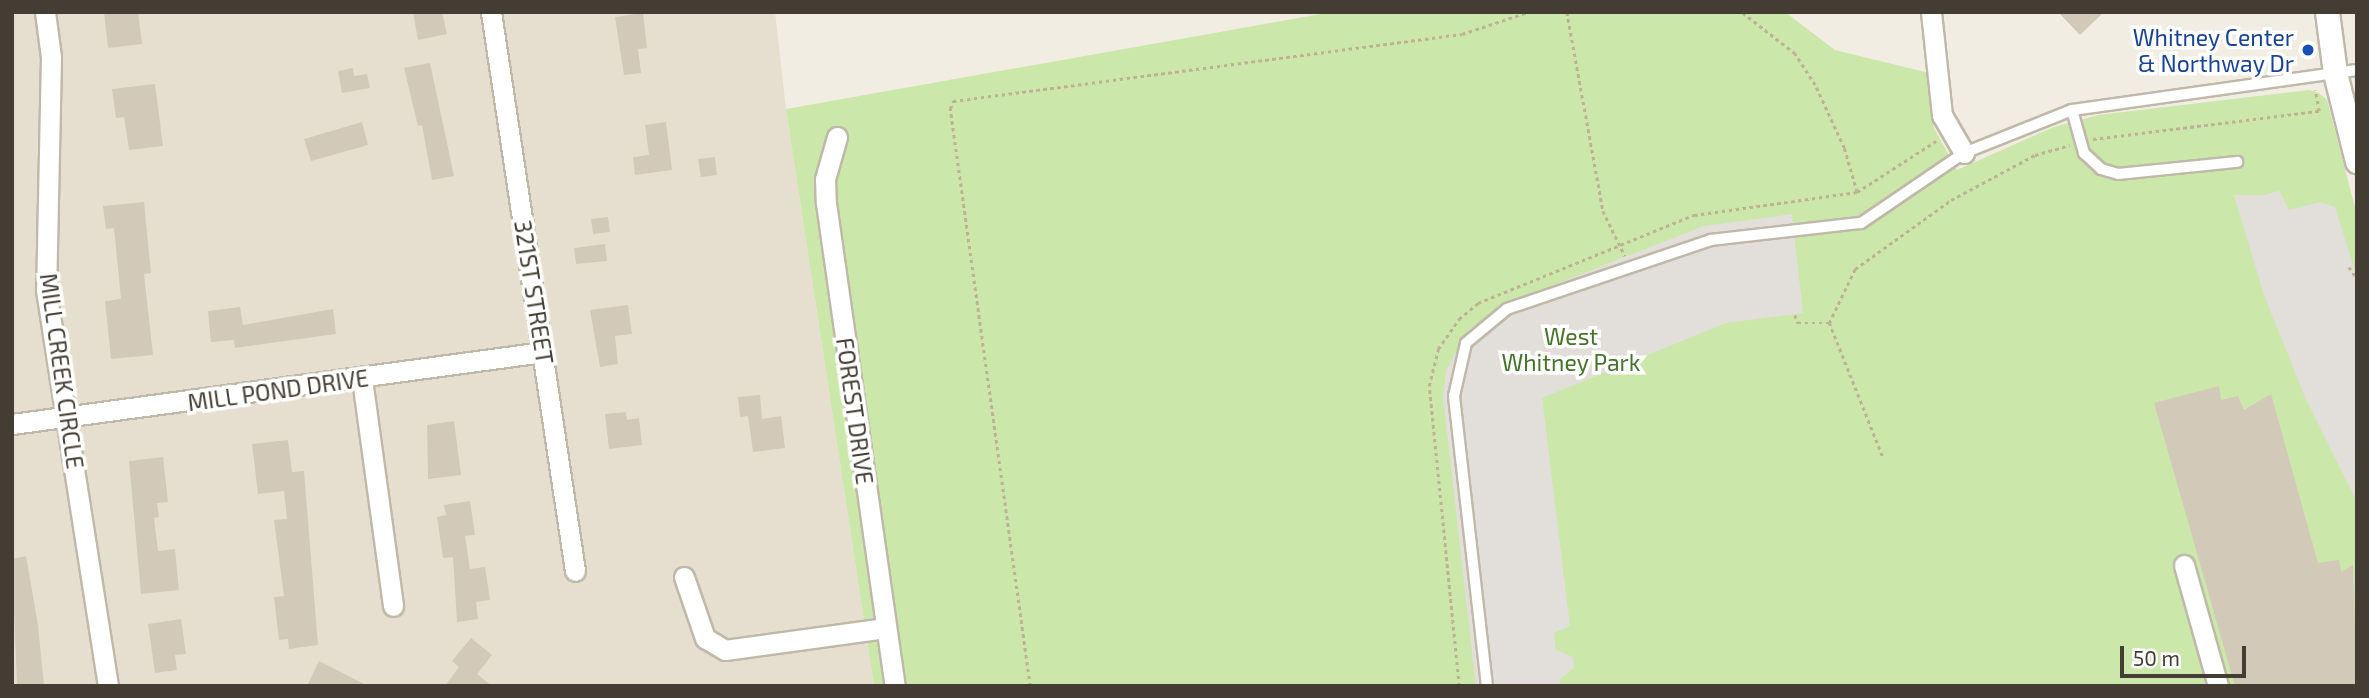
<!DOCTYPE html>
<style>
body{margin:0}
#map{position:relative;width:2369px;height:698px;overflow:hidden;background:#f2ede2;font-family:"Exo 2",sans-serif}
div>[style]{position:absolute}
.residential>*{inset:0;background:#e6dfd0}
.green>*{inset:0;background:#cbe7aa}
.parking>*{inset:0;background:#e2dfdb}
.building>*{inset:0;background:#d3c9b8}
.path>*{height:2.5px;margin-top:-1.25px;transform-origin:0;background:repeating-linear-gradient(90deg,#bfb196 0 3.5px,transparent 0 7px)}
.roads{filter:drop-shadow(2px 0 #c0b8a8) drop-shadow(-2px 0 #c0b8a8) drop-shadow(0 2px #c0b8a8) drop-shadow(0 -2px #c0b8a8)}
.service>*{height:10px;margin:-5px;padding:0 5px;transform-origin:5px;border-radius:5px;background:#fff}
.minor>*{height:19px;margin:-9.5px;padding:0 9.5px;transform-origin:9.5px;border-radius:9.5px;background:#fff}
.tertiary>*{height:23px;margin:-11.5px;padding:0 11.5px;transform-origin:11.5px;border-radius:11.5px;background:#fff}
.dots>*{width:19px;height:19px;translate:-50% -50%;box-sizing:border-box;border:4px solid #fff;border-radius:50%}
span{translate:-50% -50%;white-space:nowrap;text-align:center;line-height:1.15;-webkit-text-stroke:7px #fff;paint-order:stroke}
.transit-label{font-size:23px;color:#164399}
.right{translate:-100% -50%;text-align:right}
.street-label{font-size:23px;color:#433d33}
.park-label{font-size:23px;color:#437526}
.frame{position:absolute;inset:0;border:14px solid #433d33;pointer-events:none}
.scale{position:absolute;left:2120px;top:646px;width:126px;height:32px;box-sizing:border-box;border:4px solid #433d33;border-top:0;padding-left:9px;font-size:21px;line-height:24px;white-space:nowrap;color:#433d33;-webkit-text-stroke:5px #fff;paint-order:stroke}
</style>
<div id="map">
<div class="residential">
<i style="clip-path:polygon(12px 12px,775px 12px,786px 109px,874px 686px,12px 686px)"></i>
</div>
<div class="green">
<i style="clip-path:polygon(1332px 12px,1785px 12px,1835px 50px,1929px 73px,1934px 128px,1957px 170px,2054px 127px,2098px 115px,2309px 90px,2319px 93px,2327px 100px,2357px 215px,2357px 686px,874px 686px,786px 109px)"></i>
</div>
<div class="parking">
<i style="clip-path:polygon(2279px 190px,2289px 210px,2320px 202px,2335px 207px,2357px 278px,2357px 502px,2305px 397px,2264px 295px,2234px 195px,2266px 195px)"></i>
<i style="clip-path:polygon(1792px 214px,1803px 313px,1726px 323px,1542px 398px,1570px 626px,1554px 633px,1556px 650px,1573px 657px,1574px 668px,1560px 679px,1560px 686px,1476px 686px,1443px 397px,1446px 370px,1469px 329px,1510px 302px,1704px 226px)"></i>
</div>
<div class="building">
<i style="clip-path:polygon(104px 12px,138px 12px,142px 44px,108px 48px)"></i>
<i style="clip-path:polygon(413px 12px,442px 12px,447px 34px,418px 40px)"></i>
<i style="clip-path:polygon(2058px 12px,2104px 12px,2080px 35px)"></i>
<i style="clip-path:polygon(643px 13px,647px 48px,638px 49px,641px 73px,624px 75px,615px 17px)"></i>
<i style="clip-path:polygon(430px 63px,454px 176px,432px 180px,422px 125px,418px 126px,404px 68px)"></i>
<i style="clip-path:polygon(353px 68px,354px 76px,367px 74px,370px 88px,342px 93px,338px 71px)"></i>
<i style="clip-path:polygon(155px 84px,163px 146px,129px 150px,124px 117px,116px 118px,112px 89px)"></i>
<i style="clip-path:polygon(362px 122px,368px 145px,311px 161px,304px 139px)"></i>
<i style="clip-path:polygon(666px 122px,672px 170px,635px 175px,633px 157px,649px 155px,645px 125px)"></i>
<i style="clip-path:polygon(715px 157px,717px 175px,701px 177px,698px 159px)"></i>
<i style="clip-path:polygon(144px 202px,151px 273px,144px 274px,153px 355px,111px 359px,105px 301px,121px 299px,114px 228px,106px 229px,103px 206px)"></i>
<i style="clip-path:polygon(608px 217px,610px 232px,593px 234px,591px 219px)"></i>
<i style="clip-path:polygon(605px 244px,607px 261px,576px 264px,574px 248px)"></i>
<i style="clip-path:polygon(628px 305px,632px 334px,615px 336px,618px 364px,600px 367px,590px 310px)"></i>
<i style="clip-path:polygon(240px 307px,243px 325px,333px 309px,336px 334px,235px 348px,234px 340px,211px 342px,208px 311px)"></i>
<i style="clip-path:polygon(2219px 386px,2221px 400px,2238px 396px,2244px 410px,2271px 394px,2318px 563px,2339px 560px,2341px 572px,2353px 565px,2357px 686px,2235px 686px,2154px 403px)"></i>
<i style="clip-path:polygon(760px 395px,762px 419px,781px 416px,785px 448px,753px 452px,748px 416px,740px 417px,738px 397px)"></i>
<i style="clip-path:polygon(626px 412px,627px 420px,639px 418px,642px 445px,609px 449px,605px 414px)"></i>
<i style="clip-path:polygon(454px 421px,461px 475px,428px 479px,427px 425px)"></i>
<i style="clip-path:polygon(288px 440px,292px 472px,304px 471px,318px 645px,289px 649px,288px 639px,279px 640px,274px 597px,284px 596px,274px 520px,287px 519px,284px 491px,258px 494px,252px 444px)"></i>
<i style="clip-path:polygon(163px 457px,168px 502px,157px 503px,159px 517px,154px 518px,158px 551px,175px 549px,179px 590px,141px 594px,129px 461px)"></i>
<i style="clip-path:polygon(470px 501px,475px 535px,465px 536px,470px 569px,485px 567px,490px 600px,476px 602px,478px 619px,457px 622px,453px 557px,443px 558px,437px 517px,446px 515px,444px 505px)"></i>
<i style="clip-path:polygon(26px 556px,38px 625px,44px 686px,17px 686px,12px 559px)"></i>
<i style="clip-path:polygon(181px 619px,186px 654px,175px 655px,177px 670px,155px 673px,148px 624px)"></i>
<i style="clip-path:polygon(471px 638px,492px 655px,477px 674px,492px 686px,445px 686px,459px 667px,452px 661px)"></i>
<i style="clip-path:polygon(319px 661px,368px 686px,307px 686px)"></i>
</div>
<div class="path">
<i style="left:1567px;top:12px;width:202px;rotate:79.7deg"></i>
<i style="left:1603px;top:211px;width:50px;rotate:63.9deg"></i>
<i style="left:2093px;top:139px;width:228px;rotate:-7.1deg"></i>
<i style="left:2319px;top:111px;width:21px;rotate:-101deg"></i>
<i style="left:1857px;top:192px;width:94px;rotate:-32.8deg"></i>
<i style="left:2349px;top:267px;width:14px;rotate:56deg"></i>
<i style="left:1795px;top:315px;width:9px;rotate:69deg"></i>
<i style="left:1798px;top:323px;width:31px"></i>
<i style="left:1882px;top:456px;width:143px;rotate:-111.7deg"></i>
<i style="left:1829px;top:323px;width:60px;rotate:-64.3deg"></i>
<i style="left:1855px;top:269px;width:118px;rotate:-35.7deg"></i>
<i style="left:1951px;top:200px;width:95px;rotate:-28.2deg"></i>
<i style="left:2035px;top:155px;width:36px;rotate:-16deg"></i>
<i style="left:1030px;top:686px;width:583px;rotate:-97.89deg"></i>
<i style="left:950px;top:109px;width:9px;rotate:-69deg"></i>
<i style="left:953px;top:101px;width:513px;rotate:-7.5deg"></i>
<i style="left:1462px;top:34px;width:70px;rotate:-18.4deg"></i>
<i style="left:1459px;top:686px;width:301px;rotate:-95.7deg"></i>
<i style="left:1429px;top:386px;width:38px;rotate:-76deg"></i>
<i style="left:1438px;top:349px;width:37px;rotate:-55deg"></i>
<i style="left:1459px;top:319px;width:25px;rotate:-40deg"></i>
<i style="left:1478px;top:303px;width:233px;rotate:-22.2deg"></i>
<i style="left:1694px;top:215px;width:165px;rotate:-8deg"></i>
<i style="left:1857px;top:192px;width:46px;rotate:-106.5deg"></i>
<i style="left:1844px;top:148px;width:69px;rotate:-114.7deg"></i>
<i style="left:1815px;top:85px;width:37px;rotate:-123deg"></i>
<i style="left:1795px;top:54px;width:68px;rotate:-142.1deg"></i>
</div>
<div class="roads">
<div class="service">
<i style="left:2072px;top:110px;width:45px;rotate:74.4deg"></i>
<i style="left:2084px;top:153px;width:23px;rotate:43deg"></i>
<i style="left:2101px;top:169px;width:18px;rotate:16deg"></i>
<i style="left:2118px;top:174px;width:120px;rotate:-5.8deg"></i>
<i style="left:1487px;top:686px;width:292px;rotate:-96.5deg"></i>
<i style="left:1454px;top:396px;width:54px;rotate:-77.2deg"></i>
<i style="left:1466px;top:343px;width:53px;rotate:-39.7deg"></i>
<i style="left:1507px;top:309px;width:215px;rotate:-18.7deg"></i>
<i style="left:1711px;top:240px;width:151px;rotate:-6.5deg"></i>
<i style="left:1861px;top:223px;width:125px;rotate:-34.2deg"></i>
<i style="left:1964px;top:153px;width:116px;rotate:-21.7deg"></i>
<i style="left:2072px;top:110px;width:288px;rotate:-8deg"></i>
</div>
<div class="minor">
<i style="left:45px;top:12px;width:45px;rotate:82.4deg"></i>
<i style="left:51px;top:57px;width:233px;rotate:91.2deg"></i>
<i style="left:46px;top:290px;width:401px;rotate:81.1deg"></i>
<i style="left:491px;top:12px;width:565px;rotate:81.45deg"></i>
<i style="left:1931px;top:12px;width:104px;rotate:83.9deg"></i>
<i style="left:1942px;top:115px;width:44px;rotate:59.9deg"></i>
<i style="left:837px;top:137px;width:44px;rotate:105.9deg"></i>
<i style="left:825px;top:179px;width:24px;rotate:88deg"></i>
<i style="left:826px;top:203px;width:488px;rotate:81.9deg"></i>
<i style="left:362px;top:379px;width:229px;rotate:82.2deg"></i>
<i style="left:12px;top:424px;width:536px;rotate:-7.72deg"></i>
<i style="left:2184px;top:565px;width:126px;rotate:74.3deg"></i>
<i style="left:684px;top:577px;width:65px;rotate:71deg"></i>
<i style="left:705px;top:638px;width:23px;rotate:31deg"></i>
<i style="left:725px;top:650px;width:162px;rotate:-7.8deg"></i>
</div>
<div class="tertiary">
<i style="left:2327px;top:12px;width:62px;rotate:82.5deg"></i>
<i style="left:2335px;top:73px;width:91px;rotate:76deg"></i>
</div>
</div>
<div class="dots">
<i style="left:2308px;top:50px;background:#1a4fb4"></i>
</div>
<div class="transit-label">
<span class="right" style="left:2294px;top:50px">Whitney Center<br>&amp; Northway Dr</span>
</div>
<div class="street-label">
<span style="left:534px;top:292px;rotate:81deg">321ST STREET</span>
<span style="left:62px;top:371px;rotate:82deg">MILL CREEK CIRCLE</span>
<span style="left:278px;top:390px;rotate:-8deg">MILL POND DRIVE</span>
<span style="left:855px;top:411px;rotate:82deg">FOREST DRIVE</span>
</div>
<div class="park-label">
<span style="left:1571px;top:349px">West<br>Whitney Park</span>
</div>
<div class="frame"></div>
<div class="scale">50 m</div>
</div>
